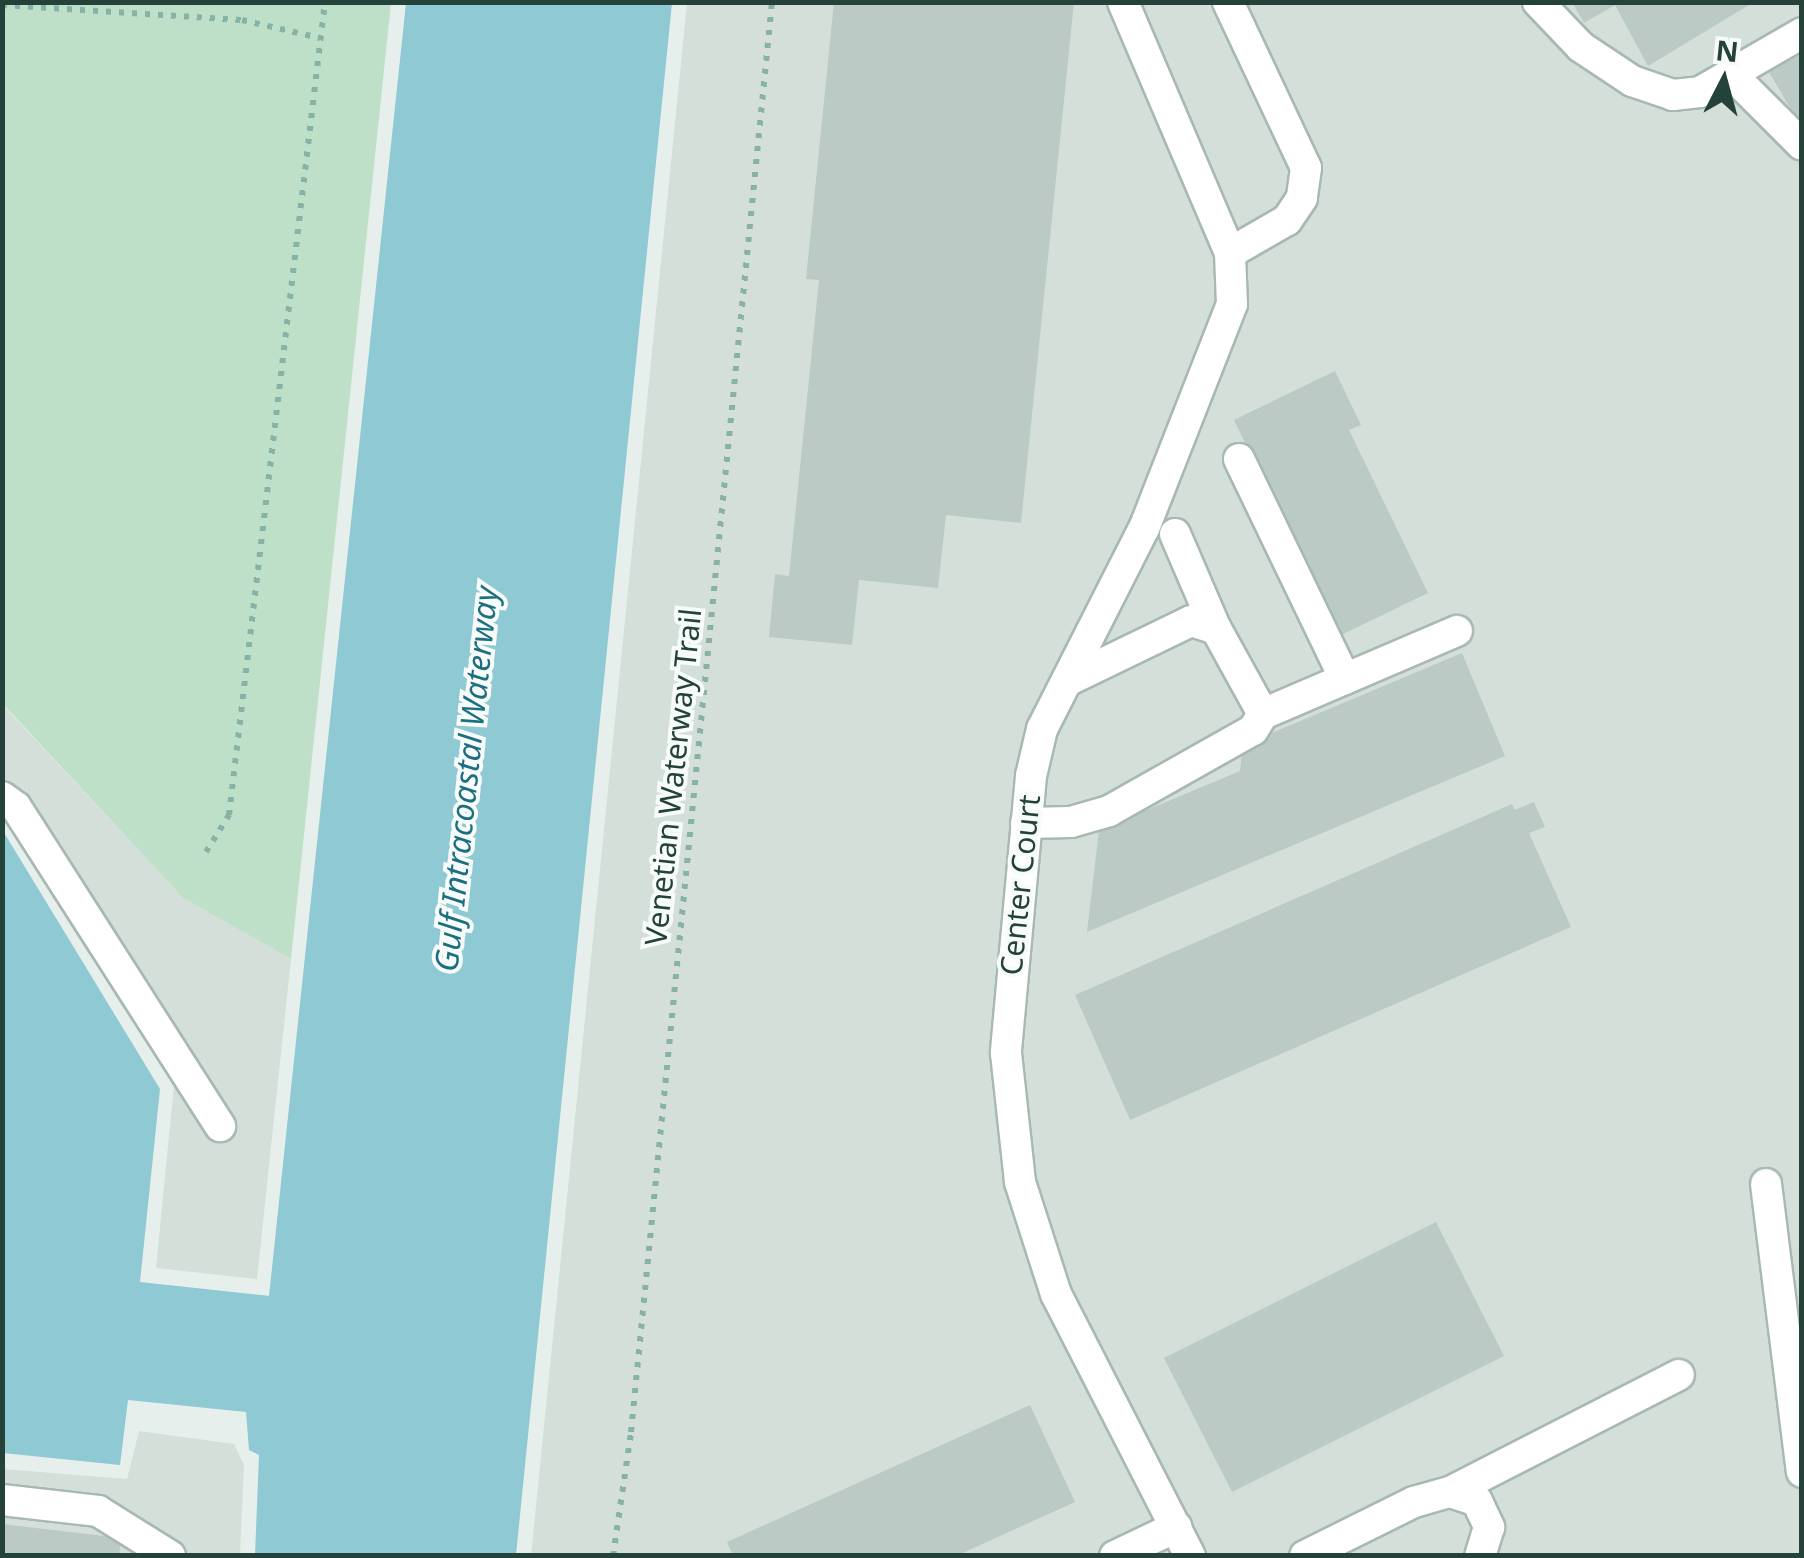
<!DOCTYPE html>
<style>
body{margin:0}
#map{position:relative;width:1804px;height:1558px;overflow:hidden;background:#e6efeb;font-family:"Noto Sans",sans-serif}
div>[style]{position:absolute}
.built>*{inset:0;background:#d4dfda}
.green>*{inset:0;background:#bfe0c8}
.water>*{inset:0;background:#8ec9d4}
.building>*{inset:0;background:#bbcac4}
.path>*{height:6px;margin-top:-3px;transform-origin:0;background:repeating-linear-gradient(90deg,#86b3a5 0 5px,transparent 0 13px)}
.roads{filter:drop-shadow(2px 0 #a8b8b2) drop-shadow(-2px 0 #a8b8b2) drop-shadow(0 2px #a8b8b2) drop-shadow(0 -2px #a8b8b2)}
.minor>*{height:30px;margin:-15px;padding:0 15px;transform-origin:15px;border-radius:15px;background:#fff}
span{translate:-50% -50%;white-space:nowrap;text-align:center;line-height:1.15;-webkit-text-stroke:8px #f7fbf9;paint-order:stroke}
.street-label{font-size:30px;color:#24423a}
.water-label{font-size:32px;color:#1c6f80;font-style:italic}
.frame{position:absolute;inset:0;border:5px solid #24423a;pointer-events:none}
.north{position:absolute;left:1674px;top:30px;width:100px;height:100px;-webkit-text-stroke:8px #f7fbf9;paint-order:stroke;rotate:6deg;font-size:28px;font-weight:700;line-height:40px;text-align:center;color:#24423a}
.north::after{content:'';display:block;margin:auto;width:35px;height:45px;background:#24423a;clip-path:polygon(50% 0,100% 100%,50% 72%,0 100%)}
</style>
<div id="map">
<div class="built">
<i style="clip-path:polygon(687px 3px,1801px 3px,1801px 1555px,531px 1556px)"></i>
<i style="clip-path:polygon(2px 704px,183px 898px,291px 959px,257px 1279px,156px 1268px,174px 1085px,3px 804px)"></i>
<i style="clip-path:polygon(139px 1431px,234px 1444px,244px 1465px,240px 1555px,3px 1556px,3px 1469px,127px 1479px)"></i>
</div>
<div class="green">
<i style="clip-path:polygon(3px 2px,391px 3px,291px 959px,183px 898px,3px 704px)"></i>
</div>
<div class="water">
<i style="clip-path:polygon(406px 3px,672px 3px,516px 1555px,255px 1555px,259px 1455px,249px 1450px,246px 1412px,128px 1400px,120px 1465px,3px 1453px,3px 831px,160px 1089px,140px 1282px,269px 1296px)"></i>
</div>
<div class="building">
<i style="clip-path:polygon(834px 2px,1074px 2px,1021px 523px,946px 515px,938px 588px,859px 580px,852px 645px,769px 637px,775px 574px,789px 576px,819px 280px,806px 279px)"></i>
<i style="clip-path:polygon(1572px 2px,1754px 2px,1648px 66px,1615px 5px,1584px 23px)"></i>
<i style="clip-path:polygon(1802px 54px,1802px 128px,1769px 72px)"></i>
<i style="clip-path:polygon(1335px 371px,1361px 425px,1349px 430px,1428px 593px,1339px 636px,1234px 420px)"></i>
<i style="clip-path:polygon(1462px 653px,1505px 756px,1087px 932px,1099px 830px,1240px 771px,1243px 745px)"></i>
<i style="clip-path:polygon(1534px 802px,1545px 827px,1529px 833px,1571px 927px,1130px 1120px,1075px 995px,1512px 804px,1515px 810px)"></i>
<i style="clip-path:polygon(1436px 1222px,1504px 1356px,1232px 1492px,1164px 1358px)"></i>
<i style="clip-path:polygon(1030px 1405px,1075px 1502px,956px 1556px,733px 1556px,727px 1542px)"></i>
<i style="clip-path:polygon(2px 1524px,121px 1538px,119px 1556px,2px 1556px)"></i>
</div>
<div class="path">
<i style="left:2px;top:5px;width:240px;rotate:3.6deg"></i>
<i style="left:242px;top:20px;width:80px;rotate:13deg"></i>
<i style="left:206px;top:852px;width:44px;rotate:-58.1deg"></i>
<i style="left:229px;top:815px;width:819px;rotate:-83.27deg"></i>
<i style="left:613px;top:1556px;width:125px;rotate:-81.7deg"></i>
<i style="left:631px;top:1432px;width:1437px;rotate:-84.37deg"></i>
</div>
<div class="roads">
<div class="minor">
<i style="left:1123px;top:2px;width:273px;rotate:66.9deg"></i>
<i style="left:1230px;top:253px;width:51px;rotate:87.8deg"></i>
<i style="left:1232px;top:304px;width:241px;rotate:111.4deg"></i>
<i style="left:1144px;top:528px;width:225px;rotate:116.9deg"></i>
<i style="left:1042px;top:729px;width:48px;rotate:103.2deg"></i>
<i style="left:1031px;top:776px;width:278px;rotate:95.2deg"></i>
<i style="left:1006px;top:1053px;width:130px;rotate:83.8deg"></i>
<i style="left:1020px;top:1182px;width:118px;rotate:72.2deg"></i>
<i style="left:1056px;top:1294px;width:294px;rotate:62.9deg"></i>
<i style="left:1228px;top:2px;width:183px;rotate:64.8deg"></i>
<i style="left:1306px;top:168px;width:30px;rotate:98deg"></i>
<i style="left:1302px;top:198px;width:27px;rotate:124deg"></i>
<i style="left:1287px;top:220px;width:66px;rotate:149.9deg"></i>
<i style="left:1538px;top:2px;width:62px;rotate:46.3deg"></i>
<i style="left:1581px;top:47px;width:61px;rotate:33.7deg"></i>
<i style="left:1632px;top:81px;width:43px;rotate:18.9deg"></i>
<i style="left:1673px;top:95px;width:27px;rotate:-6deg"></i>
<i style="left:1700px;top:92px;width:118px;rotate:-30deg"></i>
<i style="left:1731px;top:74px;width:100px;rotate:45deg"></i>
<i style="left:1239px;top:459px;width:244px;rotate:64.3deg"></i>
<i style="left:1175px;top:534px;width:103px;rotate:66.7deg"></i>
<i style="left:1263px;top:714px;width:211px;rotate:-23.2deg"></i>
<i style="left:2px;top:797px;width:17px;rotate:36deg"></i>
<i style="left:16px;top:807px;width:379px;rotate:57.4deg"></i>
<i style="left:1026px;top:823px;width:45px;rotate:-1.3deg"></i>
<i style="left:1071px;top:822px;width:40px;rotate:-16deg"></i>
<i style="left:1109px;top:811px;width:165px;rotate:-29.4deg"></i>
<i style="left:1253px;top:730px;width:19px;rotate:-58deg"></i>
<i style="left:1263px;top:714px;width:97px;rotate:-118.9deg"></i>
<i style="left:1216px;top:629px;width:26px;rotate:-162deg"></i>
<i style="left:1191px;top:621px;width:136px;rotate:154.2deg"></i>
<i style="left:1766px;top:1184px;width:290px;rotate:82.9deg"></i>
<i style="left:1450px;top:1492px;width:257px;rotate:-27.1deg"></i>
<i style="left:2px;top:1500px;width:97px;rotate:6.5deg"></i>
<i style="left:98px;top:1511px;width:85px;rotate:32deg"></i>
<i style="left:1115px;top:1556px;width:68px;rotate:-25.4deg"></i>
<i style="left:1305px;top:1556px;width:122px;rotate:-26.4deg"></i>
<i style="left:1414px;top:1502px;width:37px;rotate:-16deg"></i>
<i style="left:1450px;top:1492px;width:28px;rotate:18deg"></i>
<i style="left:1477px;top:1501px;width:29px;rotate:65deg"></i>
<i style="left:1489px;top:1527px;width:30px;rotate:107deg"></i>
</div>
</div>
<div class="street-label">
<span style="left:673px;top:777px;rotate:-84deg">Venetian Waterway Trail</span>
<span style="left:1020px;top:885px;rotate:-84deg">Center Court</span>
</div>
<div class="water-label">
<span style="left:466px;top:779px;rotate:-84deg">Gulf Intracoastal Waterway</span>
</div>
<div class="frame"></div>
<div class="north">N</div>
</div>
